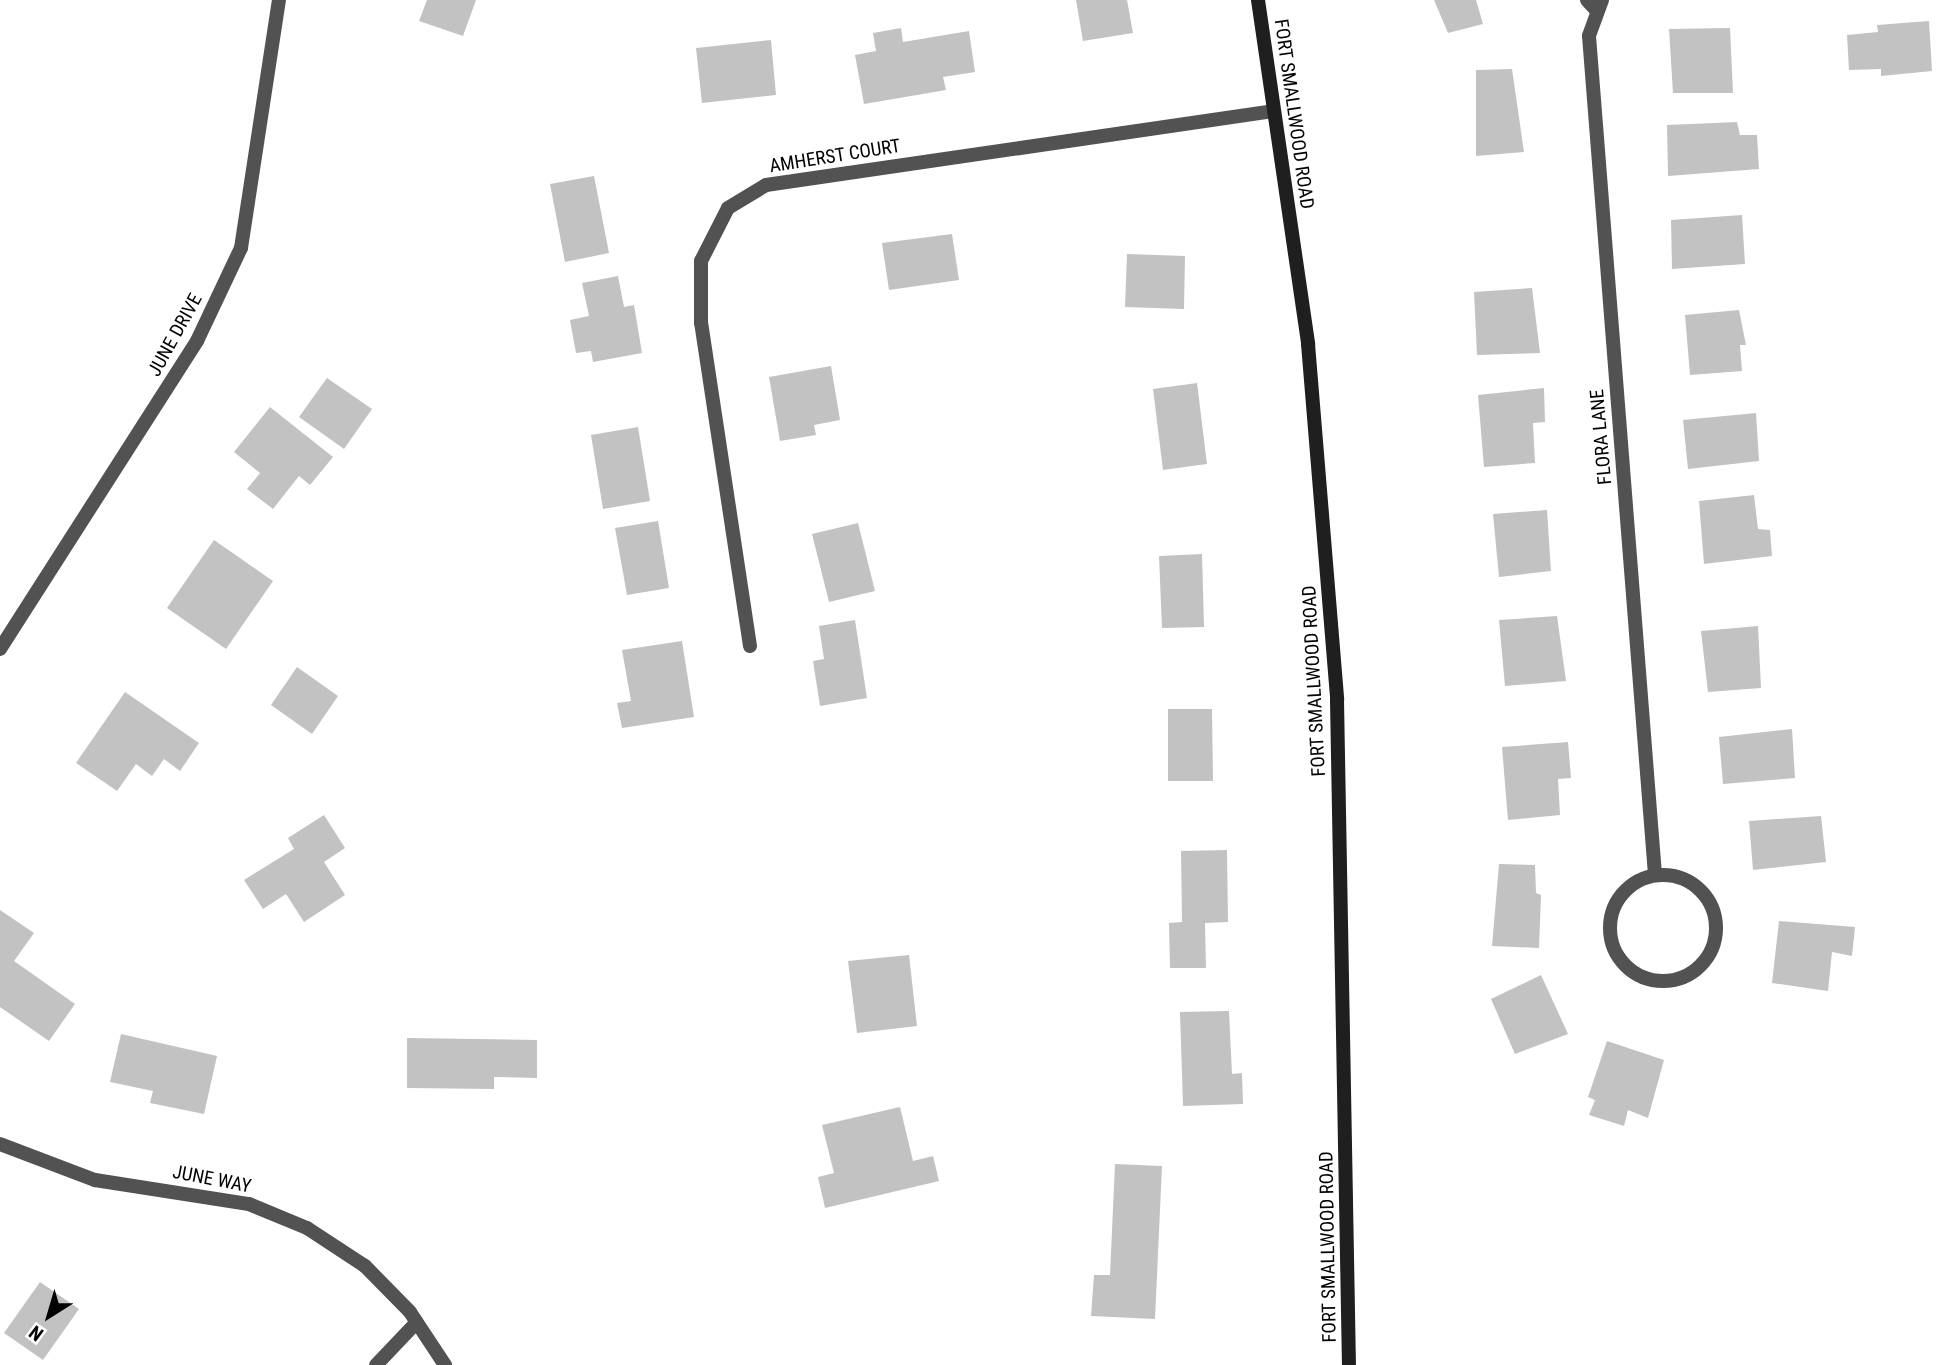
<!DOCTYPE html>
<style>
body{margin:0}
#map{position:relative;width:1956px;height:1365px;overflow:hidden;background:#fff;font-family:"Roboto Condensed",sans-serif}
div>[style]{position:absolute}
.building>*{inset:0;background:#c2c2c2}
.lane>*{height:14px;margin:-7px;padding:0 7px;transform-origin:7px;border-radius:7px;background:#525252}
.street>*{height:14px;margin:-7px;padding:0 7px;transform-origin:7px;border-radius:7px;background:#525252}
.street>.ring{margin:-7px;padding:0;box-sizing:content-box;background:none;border:14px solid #525252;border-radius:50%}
.secondary>*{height:14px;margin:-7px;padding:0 7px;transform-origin:7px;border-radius:7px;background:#1f1f1f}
span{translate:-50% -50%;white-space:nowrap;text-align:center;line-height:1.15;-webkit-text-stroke:5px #fff;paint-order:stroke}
.street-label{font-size:19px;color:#000}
.north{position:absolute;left:14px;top:1281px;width:70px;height:70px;-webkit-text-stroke:5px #fff;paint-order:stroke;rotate:217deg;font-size:19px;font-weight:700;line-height:28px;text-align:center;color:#000}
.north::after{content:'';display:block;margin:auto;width:24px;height:32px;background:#000;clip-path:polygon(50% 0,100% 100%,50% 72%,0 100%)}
</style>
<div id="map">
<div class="building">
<i style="clip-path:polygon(427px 0,476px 0,463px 36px,419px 21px)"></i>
<i style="clip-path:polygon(1076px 0,1127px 0,1133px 33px,1083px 41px)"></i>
<i style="clip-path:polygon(1434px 0,1476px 0,1483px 24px,1448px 33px)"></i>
<i style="clip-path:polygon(1929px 21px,1932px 71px,1881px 76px,1881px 69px,1849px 70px,1847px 35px,1878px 32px,1877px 25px)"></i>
<i style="clip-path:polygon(901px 28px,903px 42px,969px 31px,975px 72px,943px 77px,946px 90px,864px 104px,855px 55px,876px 51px,873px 33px)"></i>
<i style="clip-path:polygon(1730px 28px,1733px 93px,1673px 93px,1669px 29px)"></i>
<i style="clip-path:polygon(771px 40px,776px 95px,702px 103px,696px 48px)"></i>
<i style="clip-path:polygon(1512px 69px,1524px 152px,1476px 156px,1476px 70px)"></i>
<i style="clip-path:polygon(1737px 122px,1740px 135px,1757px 135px,1759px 169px,1668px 176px,1667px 125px)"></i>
<i style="clip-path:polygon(594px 176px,609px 253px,565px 262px,550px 184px)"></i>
<i style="clip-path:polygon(1742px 215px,1745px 264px,1672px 269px,1671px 220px)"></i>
<i style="clip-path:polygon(952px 234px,959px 280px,889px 290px,882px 243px)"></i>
<i style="clip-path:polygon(1127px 254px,1185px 256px,1184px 309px,1125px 307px)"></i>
<i style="clip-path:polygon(618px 276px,624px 307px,634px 305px,642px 353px,593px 362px,591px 351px,576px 353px,570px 320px,589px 316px,582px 283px)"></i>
<i style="clip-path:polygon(1532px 288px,1540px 353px,1477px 355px,1474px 292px)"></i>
<i style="clip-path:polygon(1739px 310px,1746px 345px,1740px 345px,1742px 371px,1690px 375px,1685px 315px)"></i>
<i style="clip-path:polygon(831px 366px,840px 420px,814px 425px,816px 435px,780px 441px,769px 377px)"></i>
<i style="clip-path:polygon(327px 378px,372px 409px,344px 449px,299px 417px)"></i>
<i style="clip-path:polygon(1197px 383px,1207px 464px,1163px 470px,1153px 389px)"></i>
<i style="clip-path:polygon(1544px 388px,1545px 422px,1533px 423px,1535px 463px,1484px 467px,1478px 395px)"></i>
<i style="clip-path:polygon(270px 407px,333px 457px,310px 485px,299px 476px,273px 509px,247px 489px,260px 473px,234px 452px)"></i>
<i style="clip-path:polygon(1756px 413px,1759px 461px,1688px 469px,1683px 420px)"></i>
<i style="clip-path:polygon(638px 427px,650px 501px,603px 509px,591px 435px)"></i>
<i style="clip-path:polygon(1754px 495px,1758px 529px,1770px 530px,1772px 556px,1704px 564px,1699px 501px)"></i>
<i style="clip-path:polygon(1547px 510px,1551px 571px,1499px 577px,1493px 514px)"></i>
<i style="clip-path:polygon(658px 521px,669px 588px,627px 595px,615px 528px)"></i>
<i style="clip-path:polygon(858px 523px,875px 591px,829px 602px,812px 534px)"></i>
<i style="clip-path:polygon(214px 540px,273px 581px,226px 649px,167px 608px)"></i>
<i style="clip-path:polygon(1202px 554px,1204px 627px,1162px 628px,1159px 556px)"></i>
<i style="clip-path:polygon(1557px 616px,1566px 681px,1505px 686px,1499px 620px)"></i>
<i style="clip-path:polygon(855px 620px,867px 698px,820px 706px,813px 661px,824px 659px,819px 626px)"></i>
<i style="clip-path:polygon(1758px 626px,1761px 688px,1708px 692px,1701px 631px)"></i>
<i style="clip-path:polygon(682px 641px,694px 717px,622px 728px,617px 703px,631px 701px,622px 650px)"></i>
<i style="clip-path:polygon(297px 667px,338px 696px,312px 734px,271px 705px)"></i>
<i style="clip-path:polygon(125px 692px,199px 743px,180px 771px,164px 759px,152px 776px,136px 764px,117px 791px,76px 763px)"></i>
<i style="clip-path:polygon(1168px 709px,1212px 709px,1213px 781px,1168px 781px)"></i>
<i style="clip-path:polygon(1792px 729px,1795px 778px,1723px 784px,1719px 737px)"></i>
<i style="clip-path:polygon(1568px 742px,1571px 778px,1558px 779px,1560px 815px,1508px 820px,1502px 747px)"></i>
<i style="clip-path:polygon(324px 815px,345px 848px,324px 862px,345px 895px,304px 922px,286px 894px,263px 909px,244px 880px,294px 849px,288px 838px)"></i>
<i style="clip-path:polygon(1821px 816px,1826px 862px,1753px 870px,1749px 821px)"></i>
<i style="clip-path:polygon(1227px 850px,1228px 922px,1205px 923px,1206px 968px,1170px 968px,1169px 923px,1182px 922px,1181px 851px)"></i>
<i style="clip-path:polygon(1499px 864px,1535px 865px,1536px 893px,1541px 895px,1539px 948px,1492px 946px)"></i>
<i style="clip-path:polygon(0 910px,34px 933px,14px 961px,75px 1004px,49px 1041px,0 1007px)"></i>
<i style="clip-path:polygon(1779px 921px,1855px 927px,1852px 956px,1832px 952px,1828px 991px,1772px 983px)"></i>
<i style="clip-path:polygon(909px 955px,917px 1026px,857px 1033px,848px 961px)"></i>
<i style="clip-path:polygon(1541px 975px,1568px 1034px,1515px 1054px,1491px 999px)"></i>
<i style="clip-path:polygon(1229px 1011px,1232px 1074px,1242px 1073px,1243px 1104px,1183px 1106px,1180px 1012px)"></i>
<i style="clip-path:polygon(121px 1034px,217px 1056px,204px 1114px,150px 1103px,153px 1091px,110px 1082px)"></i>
<i style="clip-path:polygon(407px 1038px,537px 1040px,537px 1078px,494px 1077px,494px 1089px,407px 1088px)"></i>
<i style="clip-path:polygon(1607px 1041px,1664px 1060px,1648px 1118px,1628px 1110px,1624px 1126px,1589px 1115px,1595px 1100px,1588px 1097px)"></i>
<i style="clip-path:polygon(900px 1107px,913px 1161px,933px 1156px,939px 1181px,825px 1208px,818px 1177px,834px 1173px,822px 1125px)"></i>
<i style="clip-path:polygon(1115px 1164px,1162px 1166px,1155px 1319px,1091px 1316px,1094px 1275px,1110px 1275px)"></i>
<i style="clip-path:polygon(40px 1282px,79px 1309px,43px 1360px,4px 1333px)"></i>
</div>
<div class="lane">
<i style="left:1587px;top:0;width:12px;rotate:48deg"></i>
<i style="left:376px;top:1365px;width:59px;rotate:-46.4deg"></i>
</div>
<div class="street">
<i style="left:1602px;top:0;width:38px;rotate:110deg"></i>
<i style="left:1589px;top:36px;width:841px;rotate:85.5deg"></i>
<i style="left:750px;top:646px;width:327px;rotate:-98.6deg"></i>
<i style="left:701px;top:323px;width:62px;rotate:-90deg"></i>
<i style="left:701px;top:261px;width:59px;rotate:-63deg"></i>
<i style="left:728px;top:208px;width:44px;rotate:-31.2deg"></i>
<i style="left:766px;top:185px;width:513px;rotate:-8.29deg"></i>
<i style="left:0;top:649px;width:366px;rotate:-57.4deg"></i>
<i style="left:197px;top:341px;width:103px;rotate:-64.7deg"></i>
<i style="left:241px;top:248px;width:251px;rotate:-81.3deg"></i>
<i class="ring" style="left:1610px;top:875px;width:92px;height:92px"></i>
<i style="left:0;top:1144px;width:102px;rotate:20.8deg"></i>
<i style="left:95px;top:1180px;width:156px;rotate:8.9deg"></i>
<i style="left:249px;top:1204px;width:63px;rotate:22.5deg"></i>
<i style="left:307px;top:1228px;width:69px;rotate:33.2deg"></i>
<i style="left:365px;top:1266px;width:64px;rotate:45.6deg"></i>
<i style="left:410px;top:1312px;width:64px;rotate:56.6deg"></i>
</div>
<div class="secondary">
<i style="left:1258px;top:0;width:348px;rotate:81.7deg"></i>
<i style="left:1308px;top:344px;width:357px;rotate:85.3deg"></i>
<i style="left:1337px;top:700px;width:665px;rotate:88.97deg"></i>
</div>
<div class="street-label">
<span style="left:1294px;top:114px;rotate:82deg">FORT SMALLWOOD ROAD</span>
<span style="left:835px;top:156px;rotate:-9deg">AMHERST COURT</span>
<span style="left:175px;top:335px;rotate:-61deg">JUNE DRIVE</span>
<span style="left:1601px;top:437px;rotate:-95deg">FLORA LANE</span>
<span style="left:1314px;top:681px;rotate:-93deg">FORT SMALLWOOD ROAD</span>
<span style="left:212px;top:1179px;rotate:11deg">JUNE WAY</span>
<span style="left:1328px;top:1247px;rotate:-91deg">FORT SMALLWOOD ROAD</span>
</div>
<div class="north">N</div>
</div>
